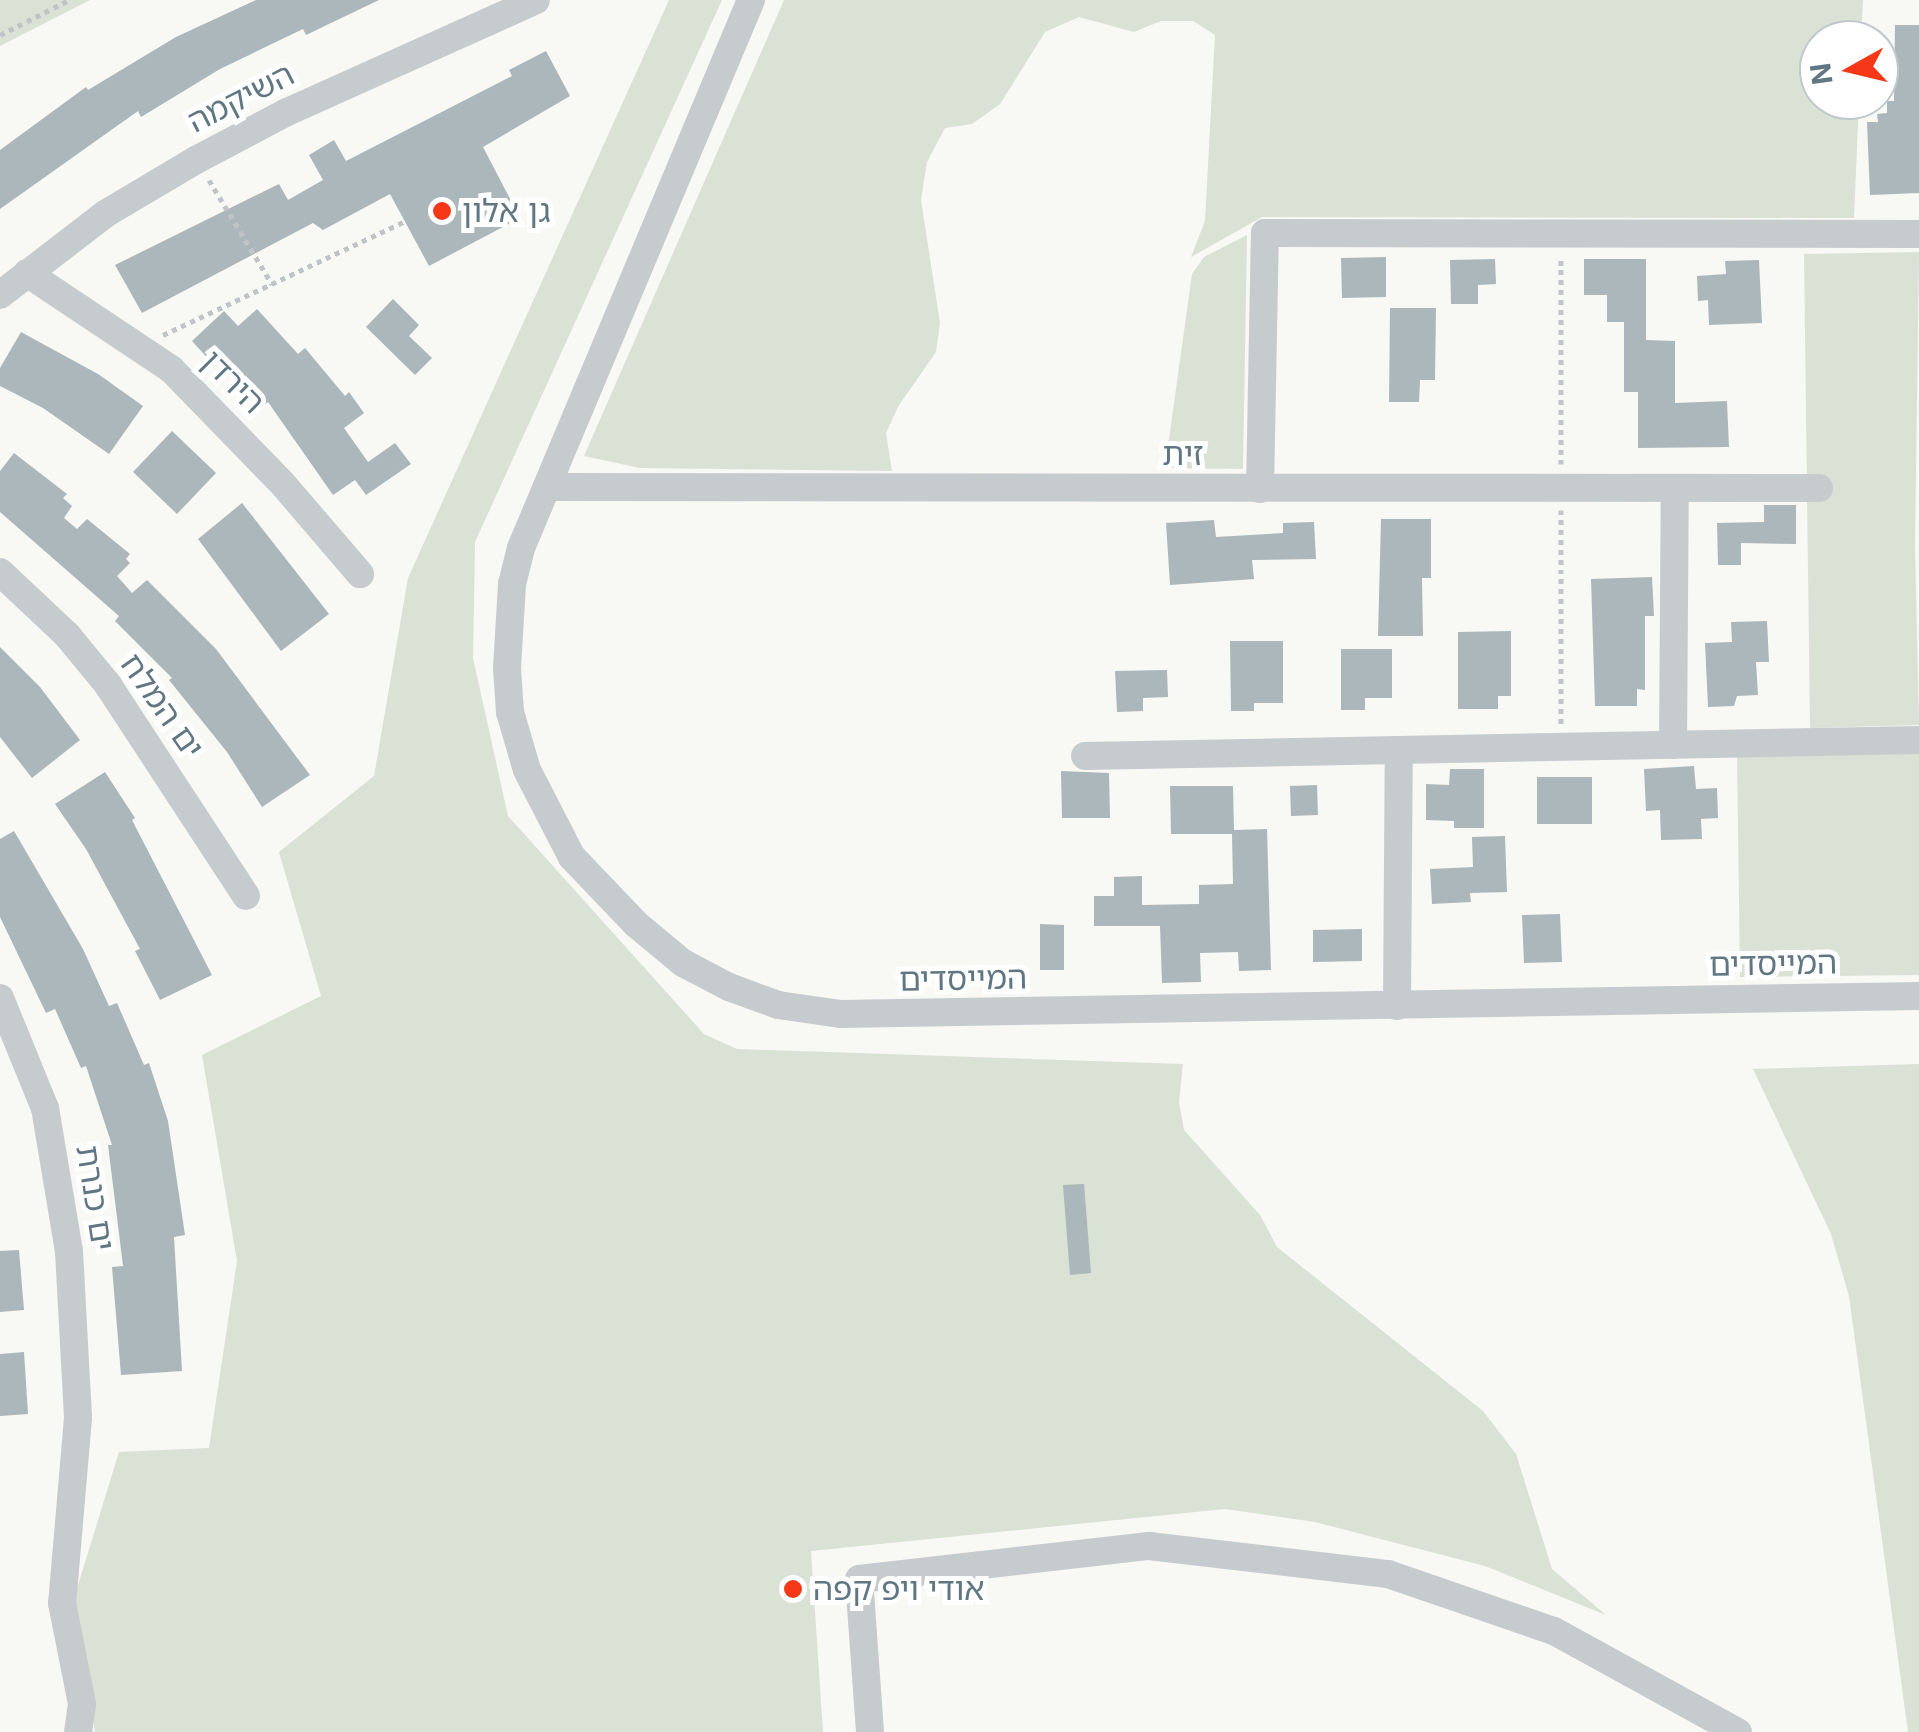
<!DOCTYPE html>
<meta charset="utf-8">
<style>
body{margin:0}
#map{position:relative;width:1919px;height:1732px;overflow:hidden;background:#f8f8f5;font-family:Inter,"Noto Sans Hebrew",sans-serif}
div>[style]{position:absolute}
.green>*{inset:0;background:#dae1d5}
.building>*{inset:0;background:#abb7bb}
.path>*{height:5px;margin-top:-2.5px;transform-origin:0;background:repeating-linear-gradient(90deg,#c1c4c6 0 5px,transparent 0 10px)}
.minor>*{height:28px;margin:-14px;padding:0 14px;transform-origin:14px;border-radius:14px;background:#c6cbce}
.dots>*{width:28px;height:28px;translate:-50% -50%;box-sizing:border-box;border:5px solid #fff;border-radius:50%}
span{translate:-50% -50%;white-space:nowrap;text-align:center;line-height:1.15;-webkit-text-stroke:10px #fff;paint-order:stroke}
.street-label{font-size:32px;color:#607783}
.poi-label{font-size:32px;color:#607783}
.left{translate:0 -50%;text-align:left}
.north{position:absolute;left:1799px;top:20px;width:100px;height:100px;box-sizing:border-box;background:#fff;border:2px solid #bfc9cd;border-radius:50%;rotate:262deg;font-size:28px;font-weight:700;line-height:40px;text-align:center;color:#607783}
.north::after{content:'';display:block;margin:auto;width:35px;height:45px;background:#f63718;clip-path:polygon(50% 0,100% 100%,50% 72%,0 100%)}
</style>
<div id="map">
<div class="green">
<i style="clip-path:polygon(0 0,90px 0,0 46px)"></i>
<i style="clip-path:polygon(669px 0,722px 0,475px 542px,473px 658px,508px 816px,704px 1034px,737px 1049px,1183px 1064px,1179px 1102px,1184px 1130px,1260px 1215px,1277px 1247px,1483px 1411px,1516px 1454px,1552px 1569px,1606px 1615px,1485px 1566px,1315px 1522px,1225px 1509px,811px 1551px,823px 1732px,95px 1732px,74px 1598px,119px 1452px,209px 1448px,237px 1261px,202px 1055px,321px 996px,279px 852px,374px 776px,408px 578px)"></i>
<i style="clip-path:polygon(784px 0,1863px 0,1861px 40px,1819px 40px,1819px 100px,1859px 100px,1854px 218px,1262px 217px,1191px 257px,1205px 221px,1215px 35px,1193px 21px,1161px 21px,1134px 32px,1079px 17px,1045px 32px,1000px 104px,972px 124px,945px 128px,927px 162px,921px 200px,940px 323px,936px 352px,899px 405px,886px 433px,892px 471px,640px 468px,584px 456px)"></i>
<i style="clip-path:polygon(1247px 235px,1243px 469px,1165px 468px,1192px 274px,1204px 257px)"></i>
<i style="clip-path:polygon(1919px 252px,1915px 546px,1919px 725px,1810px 728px,1804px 254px)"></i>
<i style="clip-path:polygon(1919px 750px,1919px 975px,1740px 977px,1737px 752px)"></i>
<i style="clip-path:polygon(1919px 1064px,1919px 1732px,1908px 1732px,1849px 1296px,1831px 1234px,1753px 1069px)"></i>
</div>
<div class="building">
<i style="clip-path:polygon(256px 0,379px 0,306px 35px,303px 29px,220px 69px,141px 117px,138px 111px,0 209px,0 150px,86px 87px,88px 90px,176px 37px)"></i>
<i style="clip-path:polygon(1895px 25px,1919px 25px,1919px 193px,1870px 195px,1867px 122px,1878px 122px,1877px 114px,1887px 113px,1887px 101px,1894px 101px)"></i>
<i style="clip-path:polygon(546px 51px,570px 96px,483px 147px,520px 218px,429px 266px,390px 194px,323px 230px,313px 223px,142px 313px,115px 265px,279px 184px,288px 200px,323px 180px,309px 155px,334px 140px,346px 161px,512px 76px,509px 70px)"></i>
<i style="clip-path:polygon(1386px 257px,1386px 297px,1342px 298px,1341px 258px)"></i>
<i style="clip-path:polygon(1495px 259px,1496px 284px,1478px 285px,1478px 304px,1451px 304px,1450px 260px)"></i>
<i style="clip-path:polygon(1584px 259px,1646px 259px,1646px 340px,1675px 341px,1675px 403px,1727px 401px,1729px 447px,1638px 448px,1638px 392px,1624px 392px,1624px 322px,1607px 322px,1607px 295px,1584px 295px)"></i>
<i style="clip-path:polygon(1759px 260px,1762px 323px,1709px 325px,1708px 300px,1698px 301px,1697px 276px,1726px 274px,1725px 261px)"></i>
<i style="clip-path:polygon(393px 299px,419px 325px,409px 336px,432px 358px,415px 375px,366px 327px)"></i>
<i style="clip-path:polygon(1390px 308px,1436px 308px,1435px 380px,1420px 380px,1419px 402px,1389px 402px)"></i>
<i style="clip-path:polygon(257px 309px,298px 354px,305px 348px,345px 396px,349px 392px,364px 413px,344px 428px,368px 462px,395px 443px,411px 464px,366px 495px,355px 480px,333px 495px,268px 402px,263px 406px,222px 356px,213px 364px,192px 341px,224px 311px,238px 326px)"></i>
<i style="clip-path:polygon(21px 332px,98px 374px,143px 406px,109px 454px,43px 408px,0 386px,0 368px)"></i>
<i style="clip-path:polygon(172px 431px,216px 473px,177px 514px,133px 472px)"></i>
<i style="clip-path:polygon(14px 453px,67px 494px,63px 498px,72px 506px,64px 518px,77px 529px,87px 519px,130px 554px,126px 559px,130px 563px,117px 576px,132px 593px,147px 580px,216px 649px,310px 775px,262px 807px,227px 752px,169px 680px,172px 678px,115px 621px,119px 616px,0 512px,0 471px)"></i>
<i style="clip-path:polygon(242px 503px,329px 614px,281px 651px,198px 539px)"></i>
<i style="clip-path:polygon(1764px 505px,1796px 505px,1796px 544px,1741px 543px,1741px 565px,1718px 565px,1717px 523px,1764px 522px)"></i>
<i style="clip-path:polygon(1381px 519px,1431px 519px,1431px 578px,1422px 578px,1423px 636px,1378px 636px)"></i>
<i style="clip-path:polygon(1214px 520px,1216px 537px,1283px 533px,1283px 523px,1314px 522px,1316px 559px,1252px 560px,1254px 579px,1170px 585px,1166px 523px)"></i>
<i style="clip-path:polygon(1652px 577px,1654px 616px,1645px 616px,1645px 690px,1637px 689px,1637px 706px,1595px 706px,1591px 579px)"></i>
<i style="clip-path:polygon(1767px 621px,1769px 662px,1756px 662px,1758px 695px,1737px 696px,1734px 706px,1708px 707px,1705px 643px,1732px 642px,1731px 622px)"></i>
<i style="clip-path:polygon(1511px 631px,1511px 696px,1498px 696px,1498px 709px,1458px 709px,1458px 632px)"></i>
<i style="clip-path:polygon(1230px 641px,1283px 641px,1283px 703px,1254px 703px,1254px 711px,1231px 711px)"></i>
<i style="clip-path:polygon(0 647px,40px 687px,80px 740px,32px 778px,0 737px)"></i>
<i style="clip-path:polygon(1341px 649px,1392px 649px,1392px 698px,1365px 698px,1365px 710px,1341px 710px)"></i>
<i style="clip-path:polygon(1167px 670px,1168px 697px,1143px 698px,1143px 711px,1117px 712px,1115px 671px)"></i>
<i style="clip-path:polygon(1694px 766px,1696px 789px,1717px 788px,1718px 818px,1701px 819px,1702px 839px,1661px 840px,1660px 810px,1646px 811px,1644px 769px)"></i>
<i style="clip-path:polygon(1450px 769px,1484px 769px,1484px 828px,1454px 828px,1454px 821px,1426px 820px,1426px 784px,1449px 785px)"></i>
<i style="clip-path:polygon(1061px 771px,1109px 773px,1110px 818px,1062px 818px)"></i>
<i style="clip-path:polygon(105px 772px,135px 818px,132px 820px,212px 975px,160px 1000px,135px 951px,140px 949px,86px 849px,55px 804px)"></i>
<i style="clip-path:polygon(1537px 777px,1592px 777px,1592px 824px,1537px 824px)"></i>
<i style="clip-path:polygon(1317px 785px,1318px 815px,1291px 816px,1290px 786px)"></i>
<i style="clip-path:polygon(1170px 786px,1233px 786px,1234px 830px,1267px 829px,1271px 970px,1239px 971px,1238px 952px,1200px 953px,1201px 982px,1162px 983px,1160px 926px,1094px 926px,1094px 896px,1114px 896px,1114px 877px,1142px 876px,1142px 905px,1199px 904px,1199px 885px,1233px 884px,1232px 834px,1171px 834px)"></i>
<i style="clip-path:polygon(14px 831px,83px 949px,109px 1006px,117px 1003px,144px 1065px,149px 1063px,168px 1121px,185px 1235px,174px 1237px,182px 1371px,121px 1375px,112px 1267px,123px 1266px,108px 1145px,112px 1145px,86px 1066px,81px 1068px,55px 1009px,46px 1013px,0 917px,0 839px)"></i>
<i style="clip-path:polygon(1505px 836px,1507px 892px,1470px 893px,1471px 902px,1432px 904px,1430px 869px,1473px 867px,1472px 837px)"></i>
<i style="clip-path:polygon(1560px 914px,1562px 962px,1524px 963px,1522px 915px)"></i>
<i style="clip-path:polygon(1040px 924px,1064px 925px,1064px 970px,1040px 970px)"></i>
<i style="clip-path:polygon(1362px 929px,1362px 961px,1313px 962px,1313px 930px)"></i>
<i style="clip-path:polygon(1084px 1184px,1091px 1273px,1070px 1275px,1063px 1185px)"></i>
<i style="clip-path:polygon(19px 1250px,24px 1310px,0 1312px,0 1251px)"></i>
<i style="clip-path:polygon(24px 1352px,28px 1414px,0 1416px,0 1354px)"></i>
</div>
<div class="path">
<i style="left:0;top:35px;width:77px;rotate:-26.9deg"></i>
<i style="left:209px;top:180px;width:122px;rotate:58.8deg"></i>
<i style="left:1561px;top:260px;width:204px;rotate:90deg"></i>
<i style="left:163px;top:335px;width:268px;rotate:-25.2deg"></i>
<i style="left:1561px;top:724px;width:214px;rotate:-90deg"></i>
</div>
<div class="minor">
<i style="left:751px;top:0;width:594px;rotate:112.77deg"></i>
<i style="left:521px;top:548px;width:37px;rotate:104deg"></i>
<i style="left:512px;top:584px;width:84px;rotate:93.4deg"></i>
<i style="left:507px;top:668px;width:44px;rotate:86.1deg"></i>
<i style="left:510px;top:712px;width:60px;rotate:73.7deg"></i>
<i style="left:527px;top:770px;width:98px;rotate:62.7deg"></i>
<i style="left:572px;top:857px;width:93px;rotate:46.3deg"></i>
<i style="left:636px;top:924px;width:61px;rotate:39.7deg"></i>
<i style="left:683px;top:963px;width:52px;rotate:27.6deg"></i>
<i style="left:729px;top:987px;width:52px;rotate:20.2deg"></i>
<i style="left:778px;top:1005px;width:64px;rotate:8.1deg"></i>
<i style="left:841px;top:1014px;width:1078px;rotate:-0.96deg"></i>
<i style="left:27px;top:273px;width:173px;rotate:33.7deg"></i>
<i style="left:171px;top:369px;width:159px;rotate:45.8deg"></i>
<i style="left:282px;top:483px;width:120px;rotate:49.4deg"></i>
<i style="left:0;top:295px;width:133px;rotate:-37.6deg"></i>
<i style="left:105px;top:214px;width:106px;rotate:-30.7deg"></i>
<i style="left:196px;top:160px;width:101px;rotate:-27.8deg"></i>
<i style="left:285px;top:113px;width:275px;rotate:-24.2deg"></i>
<i style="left:547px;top:487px;width:1272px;rotate:0.05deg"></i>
<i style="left:1260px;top:489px;width:256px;rotate:-88.9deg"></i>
<i style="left:1265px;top:233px;width:654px;rotate:0.09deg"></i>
<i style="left:0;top:572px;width:92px;rotate:43.2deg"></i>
<i style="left:67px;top:635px;width:65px;rotate:50.6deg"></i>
<i style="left:108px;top:685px;width:252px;rotate:56.8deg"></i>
<i style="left:1673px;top:745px;width:256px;rotate:-89.6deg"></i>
<i style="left:1085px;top:756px;width:834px;rotate:-1.1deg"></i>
<i style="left:0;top:998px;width:119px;rotate:67.8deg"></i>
<i style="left:45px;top:1108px;width:145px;rotate:80.5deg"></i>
<i style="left:69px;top:1251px;width:167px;rotate:86.9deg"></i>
<i style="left:78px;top:1418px;width:186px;rotate:94.9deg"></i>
<i style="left:62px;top:1603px;width:103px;rotate:78.8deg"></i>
<i style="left:82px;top:1704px;width:28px;rotate:98deg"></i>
<i style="left:1397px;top:1006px;width:256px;rotate:-89.6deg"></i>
<i style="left:870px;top:1732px;width:153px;rotate:-94.1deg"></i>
<i style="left:859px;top:1579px;width:292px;rotate:-6.5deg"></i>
<i style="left:1149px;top:1546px;width:241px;rotate:6.7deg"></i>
<i style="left:1388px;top:1574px;width:176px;rotate:19deg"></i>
<i style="left:1554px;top:1631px;width:210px;rotate:28.8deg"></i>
</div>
<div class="dots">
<i style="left:442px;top:211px;background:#f63718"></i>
<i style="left:793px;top:1589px;background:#f63718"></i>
</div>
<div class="street-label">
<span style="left:241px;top:98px;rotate:-27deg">השיקמה</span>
<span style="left:233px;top:382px;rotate:45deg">הירדן</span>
<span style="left:1183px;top:454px">זית</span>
<span style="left:162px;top:706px;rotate:55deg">ים המלח</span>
<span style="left:1773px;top:964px;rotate:-1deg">המייסדים</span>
<span style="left:963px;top:979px;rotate:-1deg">המייסדים</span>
<span style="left:95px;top:1198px;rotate:81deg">ים כנרת</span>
</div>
<div class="poi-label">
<span class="left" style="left:462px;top:211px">גן אלון</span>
<span class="left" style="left:813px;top:1589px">אודי ויפ קפה</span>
</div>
<div class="north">N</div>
</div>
